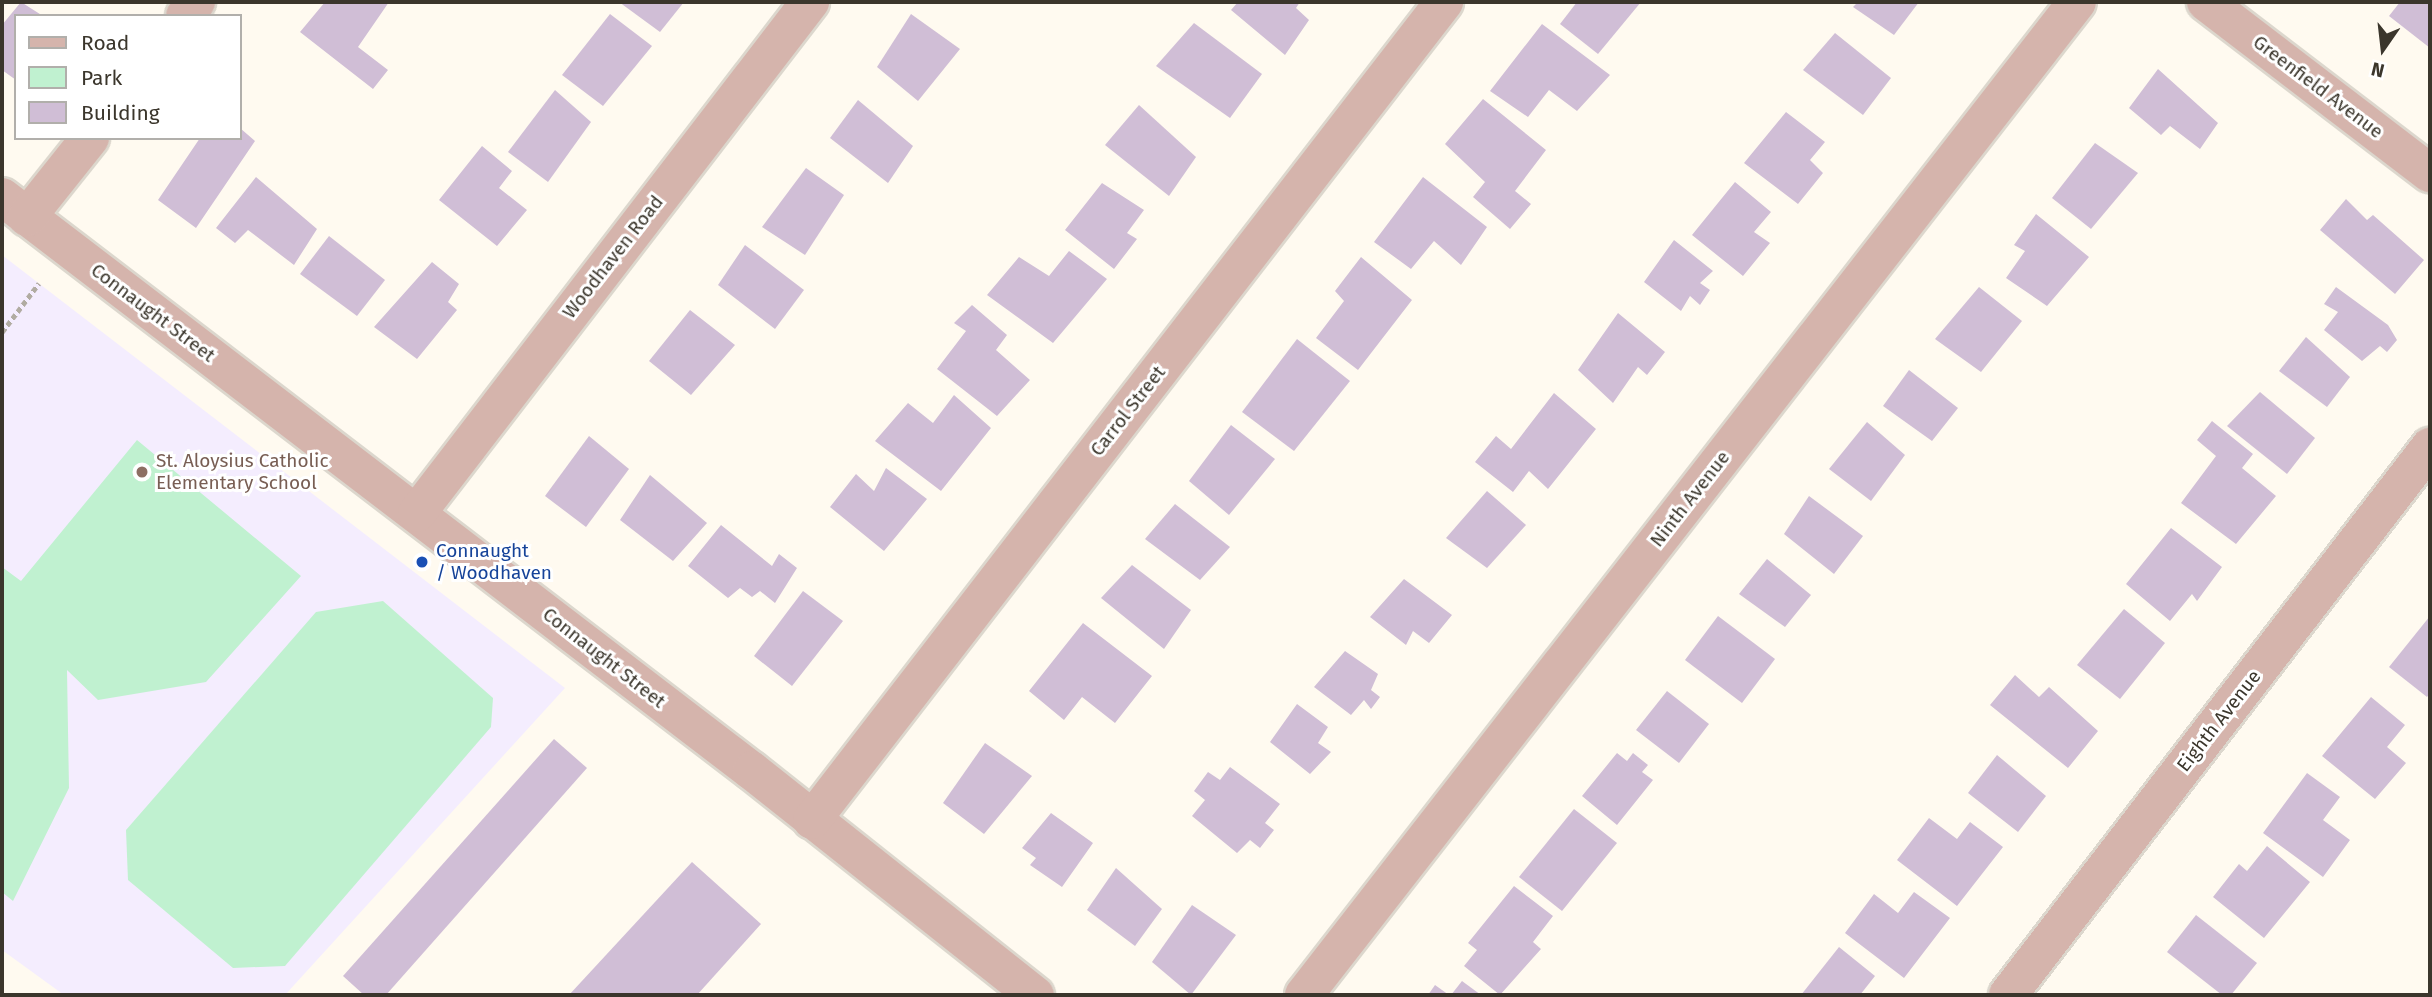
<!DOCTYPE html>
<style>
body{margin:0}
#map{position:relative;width:2432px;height:997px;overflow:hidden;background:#fffaf0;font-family:"Fira Sans",sans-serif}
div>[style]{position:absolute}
.education>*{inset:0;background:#f4edfe}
.green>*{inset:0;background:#c0f1d0}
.building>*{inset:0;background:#d0bed6}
.path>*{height:4.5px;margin-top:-2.25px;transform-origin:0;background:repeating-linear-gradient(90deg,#b1aca2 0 5px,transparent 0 8.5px)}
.roads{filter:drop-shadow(2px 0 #dcd7cd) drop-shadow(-2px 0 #dcd7cd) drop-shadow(0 2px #dcd7cd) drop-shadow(0 -2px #dcd7cd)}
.minor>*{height:38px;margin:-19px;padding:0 19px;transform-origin:19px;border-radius:19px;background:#d5b4ac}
.dots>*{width:19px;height:19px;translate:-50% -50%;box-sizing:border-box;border:4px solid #fff;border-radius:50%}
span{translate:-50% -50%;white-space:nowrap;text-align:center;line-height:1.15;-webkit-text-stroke:6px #fff;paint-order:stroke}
.street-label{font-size:19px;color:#3b362c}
.education-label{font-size:19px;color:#785e54}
.left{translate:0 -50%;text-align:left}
.transit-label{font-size:19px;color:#164399}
.frame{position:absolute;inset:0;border:4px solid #3b362c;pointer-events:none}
.legend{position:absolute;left:14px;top:14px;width:228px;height:126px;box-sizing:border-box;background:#fff;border:2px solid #b1afab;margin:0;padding:9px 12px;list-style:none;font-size:21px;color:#3b362c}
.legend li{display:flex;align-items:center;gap:14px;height:35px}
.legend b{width:35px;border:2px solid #b1afab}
.north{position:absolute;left:2348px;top:14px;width:70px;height:70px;-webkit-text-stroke:5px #fff;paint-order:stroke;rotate:194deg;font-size:19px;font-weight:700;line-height:28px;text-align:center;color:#3b362c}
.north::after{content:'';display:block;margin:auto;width:24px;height:32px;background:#3b362c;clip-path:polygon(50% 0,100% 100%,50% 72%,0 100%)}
</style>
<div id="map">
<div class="education">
<i style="clip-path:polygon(2px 255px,565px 688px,285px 995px,64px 995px,2px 950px)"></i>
</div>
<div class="green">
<i style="clip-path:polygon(137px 440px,301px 576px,206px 682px,98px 700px,67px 670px,69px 788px,13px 901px,2px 892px,2px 567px,21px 581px)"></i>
<i style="clip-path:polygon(383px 601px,493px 698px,491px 727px,285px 966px,233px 968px,128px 880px,126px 830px,316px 612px)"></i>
</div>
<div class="building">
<i style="clip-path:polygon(21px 2px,43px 16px,16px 16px,16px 80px,2px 70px,2px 25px)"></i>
<i style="clip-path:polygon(325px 2px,389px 2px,358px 47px,388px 70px,373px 89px,300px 32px)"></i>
<i style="clip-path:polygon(619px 2px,684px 2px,660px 32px)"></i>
<i style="clip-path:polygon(1238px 2px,1300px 2px,1296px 8px,1309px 20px,1285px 55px,1231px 10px)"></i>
<i style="clip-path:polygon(1577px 2px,1641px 2px,1598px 54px,1560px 24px)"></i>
<i style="clip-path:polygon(1858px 2px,1919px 2px,1894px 35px,1853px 7px)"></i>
<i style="clip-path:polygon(2400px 2px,2430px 2px,2430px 48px,2389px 16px)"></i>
<i style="clip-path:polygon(610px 14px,652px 46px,603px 106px,562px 75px)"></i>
<i style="clip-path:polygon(911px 14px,960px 49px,918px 101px,877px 67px)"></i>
<i style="clip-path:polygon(1194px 23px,1262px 74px,1230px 118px,1156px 66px)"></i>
<i style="clip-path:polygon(1542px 24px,1610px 75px,1577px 111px,1549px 90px,1528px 117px,1490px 91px)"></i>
<i style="clip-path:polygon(1835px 33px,1891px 78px,1863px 115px,1803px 70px)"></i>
<i style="clip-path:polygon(2158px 69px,2218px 123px,2200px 149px,2170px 126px,2161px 135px,2129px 108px)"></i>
<i style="clip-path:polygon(555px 90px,591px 122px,548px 182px,508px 152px)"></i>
<i style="clip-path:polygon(1483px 99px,1546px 150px,1515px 191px,1531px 204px,1510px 229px,1473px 197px,1485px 182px,1445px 144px)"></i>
<i style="clip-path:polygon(858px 100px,913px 146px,888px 183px,830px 138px)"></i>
<i style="clip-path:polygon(1139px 105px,1196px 157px,1169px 196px,1105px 145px)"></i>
<i style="clip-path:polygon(1786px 112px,1825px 142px,1810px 160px,1823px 173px,1798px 204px,1744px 163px)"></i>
<i style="clip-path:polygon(240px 128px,255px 141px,196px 228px,158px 200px,200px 138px,240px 138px)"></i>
<i style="clip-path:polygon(2095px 143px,2138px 173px,2091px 229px,2052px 198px)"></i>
<i style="clip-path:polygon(482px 146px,512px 171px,499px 188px,527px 210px,497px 246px,439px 200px)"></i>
<i style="clip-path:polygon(806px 168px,844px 195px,805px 255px,762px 227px)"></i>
<i style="clip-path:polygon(256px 177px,317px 229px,294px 265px,248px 230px,235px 243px,216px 228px)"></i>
<i style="clip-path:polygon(1423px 177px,1487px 227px,1461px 265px,1434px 241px,1411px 269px,1374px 242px)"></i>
<i style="clip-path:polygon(1735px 182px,1771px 212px,1754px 232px,1770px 243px,1743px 276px,1692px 235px)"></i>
<i style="clip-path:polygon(1102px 183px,1144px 210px,1127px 233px,1137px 239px,1114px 269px,1065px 230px)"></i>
<i style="clip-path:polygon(2346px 199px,2367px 220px,2373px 215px,2424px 260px,2395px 294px,2320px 230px)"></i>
<i style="clip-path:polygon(2036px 214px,2089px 257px,2047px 306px,2006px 278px,2025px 251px,2014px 245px)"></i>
<i style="clip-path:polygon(329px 236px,385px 280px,357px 316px,300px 274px)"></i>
<i style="clip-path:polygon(1674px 240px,1713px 271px,1700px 283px,1710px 290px,1700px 305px,1690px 296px,1681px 311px,1644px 282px)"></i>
<i style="clip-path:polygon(745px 245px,804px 290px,775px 329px,718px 285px)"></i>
<i style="clip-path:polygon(1069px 251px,1107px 279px,1053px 343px,987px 295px,1019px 257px,1049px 276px)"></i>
<i style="clip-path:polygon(1361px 257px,1412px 300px,1358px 370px,1316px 338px,1344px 301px,1335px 291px)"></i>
<i style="clip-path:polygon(432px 262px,459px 284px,448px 302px,457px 310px,417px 359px,374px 327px)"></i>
<i style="clip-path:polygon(1979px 287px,2022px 321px,1981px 372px,1935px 339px)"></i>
<i style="clip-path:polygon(2336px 287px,2388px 325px,2397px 340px,2387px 352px,2380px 346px,2362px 361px,2324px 330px,2338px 312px,2324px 304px)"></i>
<i style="clip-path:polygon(972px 305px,1007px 335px,996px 350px,1030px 380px,997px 416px,937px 369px,966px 331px,954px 323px)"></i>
<i style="clip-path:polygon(690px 310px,735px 345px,691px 395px,649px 361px)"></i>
<i style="clip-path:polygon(1618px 313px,1665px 352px,1647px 375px,1638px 367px,1613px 403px,1578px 370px)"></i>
<i style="clip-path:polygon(2306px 337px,2350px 377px,2327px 407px,2279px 371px)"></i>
<i style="clip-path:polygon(1297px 339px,1350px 381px,1294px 451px,1242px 412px)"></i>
<i style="clip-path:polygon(1909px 370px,1958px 408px,1932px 441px,1883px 406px)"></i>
<i style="clip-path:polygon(2260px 392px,2315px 438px,2287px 474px,2227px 426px)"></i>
<i style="clip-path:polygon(1554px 393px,1596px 429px,1548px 489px,1529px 471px,1513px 492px,1475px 462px,1496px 436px,1511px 449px)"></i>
<i style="clip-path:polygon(954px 395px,991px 428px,941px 491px,875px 441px,908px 403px,933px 423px)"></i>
<i style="clip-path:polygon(2212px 421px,2253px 454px,2242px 468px,2276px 496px,2236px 544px,2181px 503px,2216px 456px,2197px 440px)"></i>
<i style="clip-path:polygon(1867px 422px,1905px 455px,1871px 501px,1829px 469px)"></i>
<i style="clip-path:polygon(1231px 425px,1275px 459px,1229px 515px,1189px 481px)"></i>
<i style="clip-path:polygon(589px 436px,629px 469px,586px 527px,545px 496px)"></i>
<i style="clip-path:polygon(886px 468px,927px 499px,884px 551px,830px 507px,856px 474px,874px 491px)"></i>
<i style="clip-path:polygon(650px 475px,707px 523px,673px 561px,620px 520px)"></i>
<i style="clip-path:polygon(1487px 491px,1526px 525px,1487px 568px,1446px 538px)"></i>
<i style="clip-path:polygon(1809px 496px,1863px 536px,1834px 574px,1784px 534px)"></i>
<i style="clip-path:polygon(1175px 504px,1230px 547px,1200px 580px,1145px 539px)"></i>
<i style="clip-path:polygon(721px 525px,772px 566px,779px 554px,797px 568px,775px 603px,760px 591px,752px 597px,740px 588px,728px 598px,688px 566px)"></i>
<i style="clip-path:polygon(2171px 528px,2222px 567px,2197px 601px,2192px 594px,2170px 621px,2126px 584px)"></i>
<i style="clip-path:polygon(1767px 559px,1811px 595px,1785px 627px,1739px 594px)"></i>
<i style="clip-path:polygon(1132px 565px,1191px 610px,1164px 649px,1101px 598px)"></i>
<i style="clip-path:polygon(1404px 579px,1452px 615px,1429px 643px,1413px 631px,1406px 645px,1370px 617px)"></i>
<i style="clip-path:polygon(803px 591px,843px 621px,792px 686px,754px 656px)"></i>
<i style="clip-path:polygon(2124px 609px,2165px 643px,2120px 699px,2077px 665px)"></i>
<i style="clip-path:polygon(1718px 616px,1775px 659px,1742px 703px,1685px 660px)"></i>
<i style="clip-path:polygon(2430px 616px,2430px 693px,2427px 697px,2389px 667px)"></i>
<i style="clip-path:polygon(1083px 623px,1152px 676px,1115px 723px,1082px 697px,1064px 720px,1029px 691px)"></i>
<i style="clip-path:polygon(1345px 651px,1378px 674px,1371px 690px,1380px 697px,1371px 709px,1364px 700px,1351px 715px,1314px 687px)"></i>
<i style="clip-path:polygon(2015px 675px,2039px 697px,2049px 687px,2098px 731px,2068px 768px,1990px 705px)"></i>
<i style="clip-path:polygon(1667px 691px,1709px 724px,1679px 763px,1636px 730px)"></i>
<i style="clip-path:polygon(2371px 697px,2405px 725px,2387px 747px,2406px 763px,2375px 799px,2322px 756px)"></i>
<i style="clip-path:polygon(1297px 704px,1328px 727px,1318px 743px,1331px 752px,1310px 774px,1270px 742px)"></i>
<i style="clip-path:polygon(554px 739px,587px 768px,386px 995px,364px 995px,343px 976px)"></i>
<i style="clip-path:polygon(985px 743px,1032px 776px,984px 834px,943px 803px)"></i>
<i style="clip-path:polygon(1617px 753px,1627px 761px,1633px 753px,1648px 765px,1642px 772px,1653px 780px,1617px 825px,1582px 796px)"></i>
<i style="clip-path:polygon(1997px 755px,2046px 796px,2018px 832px,1968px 793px)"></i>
<i style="clip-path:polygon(1230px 767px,1280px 804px,1265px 823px,1274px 830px,1260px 848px,1250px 840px,1237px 853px,1192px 816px,1205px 800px,1194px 791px,1208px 772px,1220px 780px)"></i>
<i style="clip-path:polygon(2307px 773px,2340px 797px,2323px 820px,2350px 840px,2323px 877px,2263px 833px)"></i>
<i style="clip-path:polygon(1574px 809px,1617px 843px,1562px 911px,1519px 877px)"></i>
<i style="clip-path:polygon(1051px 813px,1093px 843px,1062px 887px,1030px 865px,1036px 858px,1022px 848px)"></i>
<i style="clip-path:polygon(1929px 818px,1957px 839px,1970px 822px,2003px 847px,1957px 906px,1897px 860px)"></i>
<i style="clip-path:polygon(2267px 846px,2310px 882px,2264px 938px,2213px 897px,2239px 864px,2247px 871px)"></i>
<i style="clip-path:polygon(692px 862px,761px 924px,697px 995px,569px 995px)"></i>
<i style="clip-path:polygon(1116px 868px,1162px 909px,1135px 946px,1087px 910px)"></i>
<i style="clip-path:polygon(1514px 886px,1553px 916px,1533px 942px,1541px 949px,1500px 995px,1464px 966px,1477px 950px,1468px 943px)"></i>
<i style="clip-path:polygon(1914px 892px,1950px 918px,1904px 978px,1845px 933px,1874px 894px,1898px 913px)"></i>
<i style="clip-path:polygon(1192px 905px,1236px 935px,1191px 995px,1152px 962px)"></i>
<i style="clip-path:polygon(2196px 915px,2257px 963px,2231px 995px,2222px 995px,2167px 952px)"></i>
<i style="clip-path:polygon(1839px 947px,1875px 976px,1860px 995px,1801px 995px)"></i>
<i style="clip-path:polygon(1462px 981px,1481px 995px,1451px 995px)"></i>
<i style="clip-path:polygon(1435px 985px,1449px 995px,1428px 995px)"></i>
</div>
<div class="path">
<i style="left:2px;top:332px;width:61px;rotate:-52.9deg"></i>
</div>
<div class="roads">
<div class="minor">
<i style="left:2206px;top:2px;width:282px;rotate:37.4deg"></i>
<i style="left:185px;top:16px;width:18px;rotate:-52deg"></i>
<i style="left:2px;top:197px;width:944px;rotate:37.43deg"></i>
<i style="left:752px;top:771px;width:361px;rotate:38.4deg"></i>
<i style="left:27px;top:217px;width:101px;rotate:-51.4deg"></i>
<i style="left:417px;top:513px;width:645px;rotate:-52.44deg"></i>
<i style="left:812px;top:820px;width:1034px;rotate:-52.31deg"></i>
<i style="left:1304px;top:995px;width:1258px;rotate:-52.1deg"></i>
<i style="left:2008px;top:995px;width:692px;rotate:-52.4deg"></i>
</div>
</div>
<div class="dots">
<i style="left:142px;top:472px;background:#8d6e63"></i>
<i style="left:422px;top:562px;background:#1a4fb4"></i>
</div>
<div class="street-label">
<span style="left:2318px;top:87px;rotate:37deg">Greenfield Avenue</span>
<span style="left:613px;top:257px;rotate:-52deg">Woodhaven Road</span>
<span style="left:153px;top:313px;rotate:37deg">Connaught Street</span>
<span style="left:1128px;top:411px;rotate:-52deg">Carrol Street</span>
<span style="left:1690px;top:499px;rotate:-52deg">Ninth Avenue</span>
<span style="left:604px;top:658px;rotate:38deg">Connaught Street</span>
<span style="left:2219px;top:721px;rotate:-52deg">Eighth Avenue</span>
</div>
<div class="education-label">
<span class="left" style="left:156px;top:472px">St. Aloysius Catholic<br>Elementary School</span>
</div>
<div class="transit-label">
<span class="left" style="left:436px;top:562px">Connaught<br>/ Woodhaven</span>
</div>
<div class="frame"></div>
<ul class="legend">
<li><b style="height:9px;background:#d5b4ac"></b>Road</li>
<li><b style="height:19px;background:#c0f1d0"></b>Park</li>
<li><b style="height:19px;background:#d0bed6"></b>Building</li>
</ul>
<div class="north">N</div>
</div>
